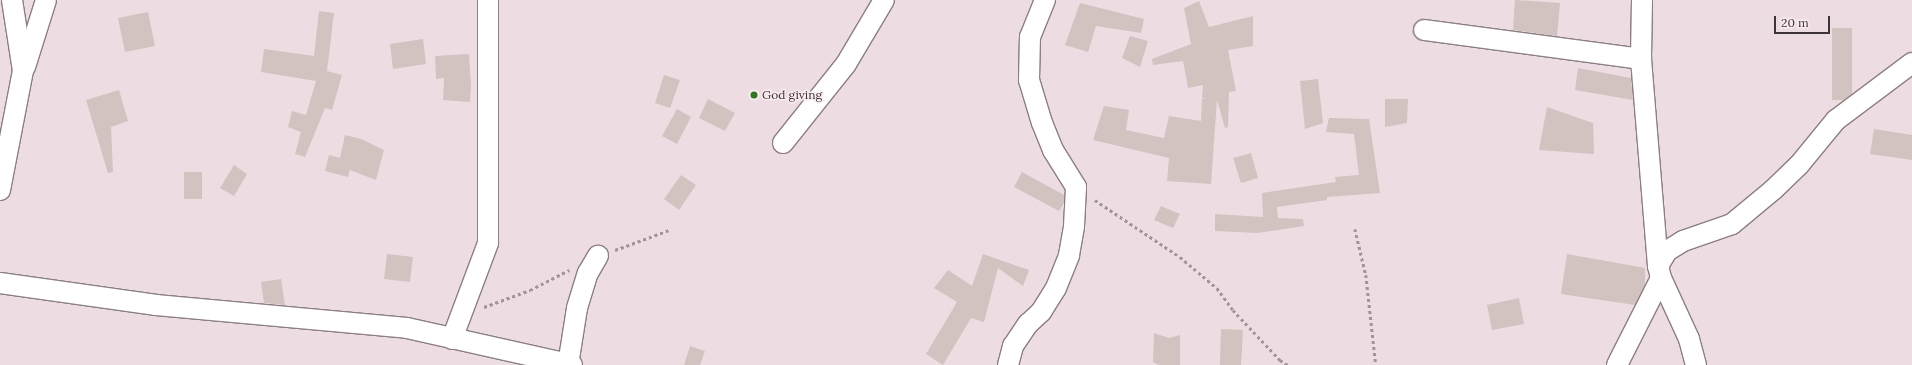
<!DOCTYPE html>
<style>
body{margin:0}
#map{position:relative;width:1912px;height:365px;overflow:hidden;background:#eddde2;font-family:Lora,serif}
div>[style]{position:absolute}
.building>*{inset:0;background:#d2c2c0}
.path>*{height:2.5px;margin-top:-1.25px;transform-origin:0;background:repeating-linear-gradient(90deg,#9f9497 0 3px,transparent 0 6px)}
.roads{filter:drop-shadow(1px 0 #8c7e82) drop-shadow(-1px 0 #8c7e82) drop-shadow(0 1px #8c7e82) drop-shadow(0 -1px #8c7e82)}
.street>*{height:20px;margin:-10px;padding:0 10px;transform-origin:10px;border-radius:10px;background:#fff}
.dots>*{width:11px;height:11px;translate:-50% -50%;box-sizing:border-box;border:2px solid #faebef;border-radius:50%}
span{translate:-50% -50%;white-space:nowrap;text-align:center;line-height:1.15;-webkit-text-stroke:3px #faebef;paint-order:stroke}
.poi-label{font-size:12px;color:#3a3436}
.left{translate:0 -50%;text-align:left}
.scale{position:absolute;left:1774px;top:16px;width:56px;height:18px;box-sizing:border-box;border:2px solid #3a3436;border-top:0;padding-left:5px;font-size:12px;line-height:14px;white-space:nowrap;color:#3a3436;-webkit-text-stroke:3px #faebef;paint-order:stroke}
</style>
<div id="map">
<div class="building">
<i style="clip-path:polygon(1515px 0,1560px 3px,1557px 36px,1513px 30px)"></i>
<i style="clip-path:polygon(1199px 1px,1209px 27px,1253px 16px,1253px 46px,1228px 50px,1236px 91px,1229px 92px,1228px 127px,1225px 128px,1217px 100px,1211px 184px,1167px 181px,1169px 158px,1093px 140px,1104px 106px,1129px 110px,1126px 130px,1164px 138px,1169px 116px,1201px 121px,1202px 99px,1206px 99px,1202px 98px,1203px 85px,1188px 88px,1183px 61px,1153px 65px,1152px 59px,1191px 44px,1184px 8px)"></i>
<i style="clip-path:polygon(1080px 3px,1144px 19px,1141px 33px,1096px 26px,1088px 52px,1065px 45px)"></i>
<i style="clip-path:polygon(319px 11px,334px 13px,327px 71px,342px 75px,332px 110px,325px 108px,305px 157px,295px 154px,301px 132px,288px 127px,292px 111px,306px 115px,316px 81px,261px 72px,264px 49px,314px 56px)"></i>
<i style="clip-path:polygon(148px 12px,155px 46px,125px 52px,118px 18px)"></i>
<i style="clip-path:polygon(1832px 28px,1852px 28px,1852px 94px,1843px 100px,1832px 100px)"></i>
<i style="clip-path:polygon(1130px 36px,1148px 41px,1140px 67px,1122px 58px)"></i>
<i style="clip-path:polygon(423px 39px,426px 64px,393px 69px,390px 44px)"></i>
<i style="clip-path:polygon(469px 54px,471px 86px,470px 102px,443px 100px,444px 78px,436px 79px,435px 56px)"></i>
<i style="clip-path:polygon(1578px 68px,1631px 78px,1633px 100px,1575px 90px)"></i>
<i style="clip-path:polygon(664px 75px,680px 80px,670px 108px,655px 103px)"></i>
<i style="clip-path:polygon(1318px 79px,1323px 123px,1305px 129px,1300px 81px)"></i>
<i style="clip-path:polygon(119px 90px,128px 121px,111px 127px,113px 172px,108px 173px,86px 100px)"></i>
<i style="clip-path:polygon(708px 99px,735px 113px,725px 131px,699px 118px)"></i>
<i style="clip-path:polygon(1385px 99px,1408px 99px,1407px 123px,1385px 127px)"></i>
<i style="clip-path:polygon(1547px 107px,1593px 123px,1594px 154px,1539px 150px)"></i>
<i style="clip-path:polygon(677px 109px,691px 117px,677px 144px,662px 136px)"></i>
<i style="clip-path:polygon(1329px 118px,1369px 119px,1380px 193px,1327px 197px,1327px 200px,1277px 207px,1278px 218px,1303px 219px,1304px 226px,1258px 233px,1215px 231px,1215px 214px,1263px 217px,1262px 193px,1336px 182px,1335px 177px,1359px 175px,1354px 134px,1326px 132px)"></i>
<i style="clip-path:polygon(1874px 129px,1912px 135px,1912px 160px,1870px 154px)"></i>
<i style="clip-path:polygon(345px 135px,361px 139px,384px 150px,376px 180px,350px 170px,348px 177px,325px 171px,329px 155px,340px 158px)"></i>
<i style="clip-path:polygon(1251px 153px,1258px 178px,1241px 183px,1233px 158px)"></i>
<i style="clip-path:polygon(234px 165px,247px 174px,234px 196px,220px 188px)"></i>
<i style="clip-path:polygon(184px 172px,202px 172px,202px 199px,184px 199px)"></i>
<i style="clip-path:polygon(1022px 172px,1064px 195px,1064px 203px,1059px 211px,1014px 187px)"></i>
<i style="clip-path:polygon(681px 175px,696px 185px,679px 210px,664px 199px)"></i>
<i style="clip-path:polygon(1161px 206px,1180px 214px,1173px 228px,1154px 220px)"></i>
<i style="clip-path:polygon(387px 254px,413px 257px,410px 282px,384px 279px)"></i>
<i style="clip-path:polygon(983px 254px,1029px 270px,1023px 286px,998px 268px,984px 322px,971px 318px,943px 365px,926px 354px,957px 302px,934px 288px,948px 270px,972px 286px)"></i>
<i style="clip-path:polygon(1567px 254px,1645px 268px,1645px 285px,1635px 305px,1561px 294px)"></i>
<i style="clip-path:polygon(281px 279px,285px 305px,264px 303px,261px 282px)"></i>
<i style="clip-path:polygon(1519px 298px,1524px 324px,1492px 330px,1487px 305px)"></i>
<i style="clip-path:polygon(1221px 329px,1243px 330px,1241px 365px,1220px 365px)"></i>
<i style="clip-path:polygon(1154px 333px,1169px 338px,1180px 335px,1180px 365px,1159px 365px,1153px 362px)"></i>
<i style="clip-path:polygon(690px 346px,705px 351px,700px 365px,684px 365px)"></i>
</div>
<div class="path">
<i style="left:1095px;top:200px;width:102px;rotate:33.8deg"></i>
<i style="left:1180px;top:257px;width:48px;rotate:40deg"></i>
<i style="left:1217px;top:288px;width:27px;rotate:54deg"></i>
<i style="left:1233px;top:310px;width:69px;rotate:46.8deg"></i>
<i style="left:1280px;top:360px;width:9px;rotate:32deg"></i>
<i style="left:1355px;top:229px;width:47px;rotate:76.6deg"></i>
<i style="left:1366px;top:275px;width:91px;rotate:83.7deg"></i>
<i style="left:615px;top:250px;width:58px;rotate:-20.3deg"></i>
<i style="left:484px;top:307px;width:49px;rotate:-20.3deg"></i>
<i style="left:530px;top:290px;width:44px;rotate:-27.1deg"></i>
</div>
<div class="roads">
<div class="street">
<i style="left:1642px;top:0;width:59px;rotate:91deg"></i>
<i style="left:1641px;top:59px;width:208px;rotate:85.3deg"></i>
<i style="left:1658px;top:266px;width:12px;rotate:76deg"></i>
<i style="left:1661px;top:278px;width:67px;rotate:65.3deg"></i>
<i style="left:1689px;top:339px;width:27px;rotate:75deg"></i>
<i style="left:1424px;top:30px;width:219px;rotate:7.6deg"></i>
<i style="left:25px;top:67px;width:70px;rotate:-72.6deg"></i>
<i style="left:783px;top:143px;width:101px;rotate:-51.4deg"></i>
<i style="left:846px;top:64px;width:74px;rotate:-59.3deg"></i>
<i style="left:0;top:190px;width:121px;rotate:-79.1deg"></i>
<i style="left:23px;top:71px;width:72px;rotate:-98.8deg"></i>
<i style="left:1658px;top:266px;width:17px;rotate:-59deg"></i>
<i style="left:1667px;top:251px;width:19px;rotate:-32deg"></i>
<i style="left:1683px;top:241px;width:52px;rotate:-19.1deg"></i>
<i style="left:1732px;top:224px;width:53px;rotate:-39.7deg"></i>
<i style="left:1773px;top:190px;width:36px;rotate:-44deg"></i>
<i style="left:1799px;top:165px;width:58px;rotate:-50.6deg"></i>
<i style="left:1836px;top:120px;width:95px;rotate:-36.9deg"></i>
<i style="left:0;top:283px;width:158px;rotate:8deg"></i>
<i style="left:156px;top:305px;width:252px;rotate:5.2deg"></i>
<i style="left:407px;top:328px;width:169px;rotate:12.6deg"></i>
<i style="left:452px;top:339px;width:103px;rotate:-69.4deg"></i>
<i style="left:488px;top:243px;width:243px;rotate:-90deg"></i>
<i style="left:568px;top:365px;width:58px;rotate:-81deg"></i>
<i style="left:577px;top:308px;width:37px;rotate:-73deg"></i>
<i style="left:588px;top:273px;width:20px;rotate:-60deg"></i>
<i style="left:1008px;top:365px;width:20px;rotate:-75deg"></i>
<i style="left:1013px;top:346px;width:27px;rotate:-56deg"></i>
<i style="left:1028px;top:324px;width:18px;rotate:-43deg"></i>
<i style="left:1041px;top:312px;width:28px;rotate:-58deg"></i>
<i style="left:1056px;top:288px;width:35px;rotate:-68deg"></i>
<i style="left:1069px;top:255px;width:29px;rotate:-80deg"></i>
<i style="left:1074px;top:226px;width:39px;rotate:-87deg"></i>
<i style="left:1076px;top:187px;width:44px;rotate:-121.9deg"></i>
<i style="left:1053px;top:150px;width:29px;rotate:-112deg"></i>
<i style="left:1042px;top:123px;width:45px;rotate:-106.8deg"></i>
<i style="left:1029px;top:80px;width:43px;rotate:-88.7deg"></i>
<i style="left:1030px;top:37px;width:40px;rotate:-68deg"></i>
<i style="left:1617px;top:365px;width:97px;rotate:-63.2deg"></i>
</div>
</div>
<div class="dots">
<i style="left:754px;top:95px;background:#2d761a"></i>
</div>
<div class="poi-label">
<span class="left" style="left:762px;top:95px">God giving</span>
</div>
<div class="scale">20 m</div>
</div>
